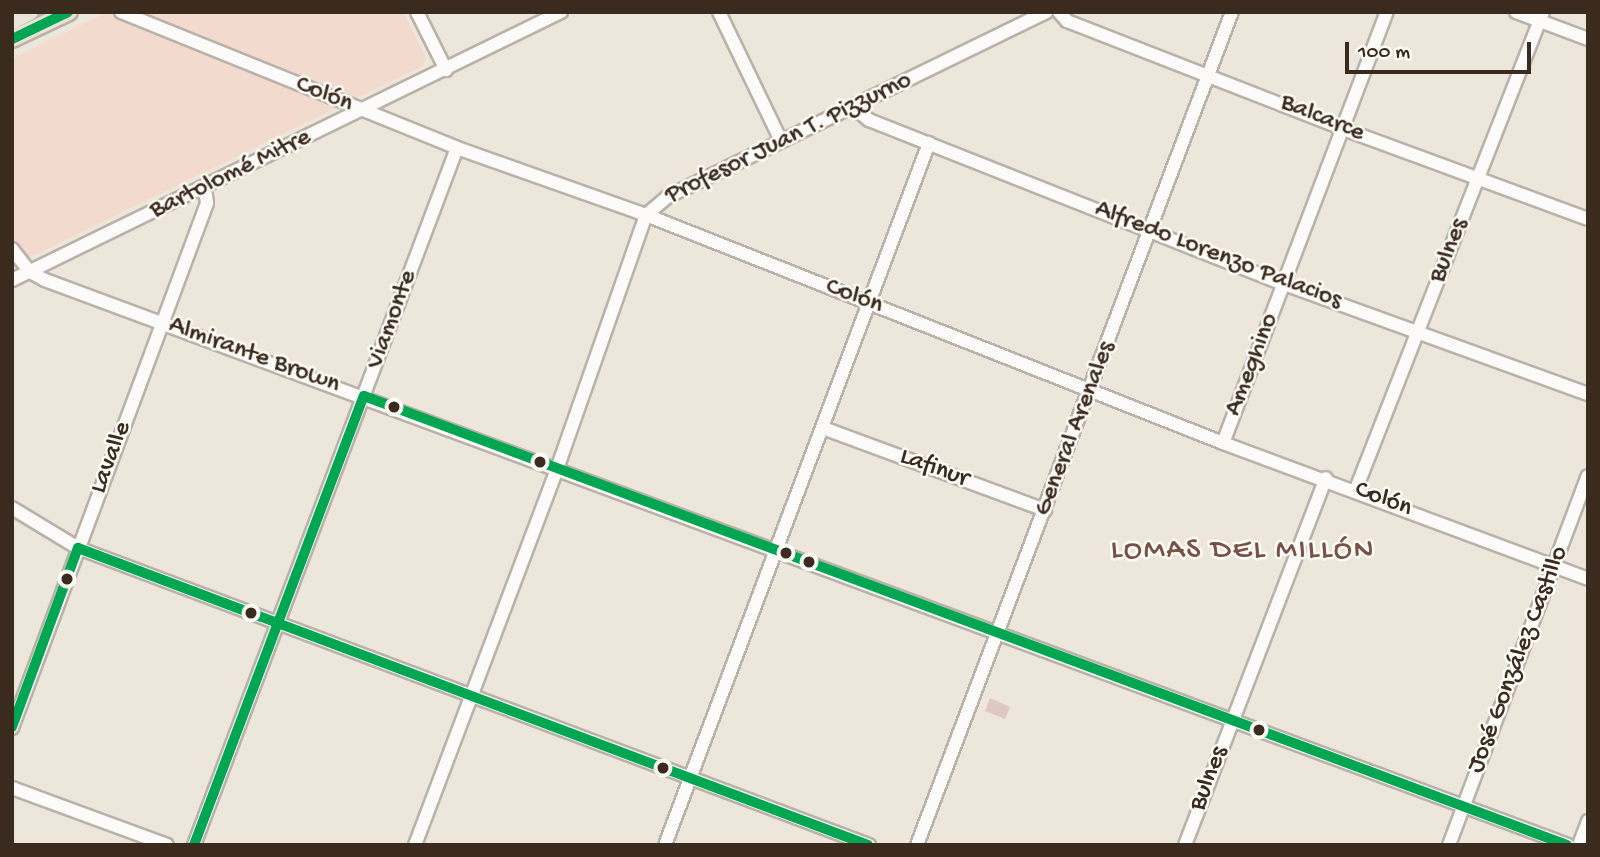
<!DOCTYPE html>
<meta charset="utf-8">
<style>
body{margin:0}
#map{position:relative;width:1600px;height:857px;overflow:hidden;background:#ede6da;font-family:"Gochi Hand",sans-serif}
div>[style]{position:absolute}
.built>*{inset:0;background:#f2dbce}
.building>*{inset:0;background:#ddc9c2}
.roads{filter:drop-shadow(2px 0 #b9b2aa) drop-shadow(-2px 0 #b9b2aa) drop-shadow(0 2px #b9b2aa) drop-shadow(0 -2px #b9b2aa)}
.minor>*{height:12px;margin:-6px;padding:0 6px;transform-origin:6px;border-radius:6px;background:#fcfbf9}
.major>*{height:16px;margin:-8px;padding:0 8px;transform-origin:8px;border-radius:8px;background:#eae3d7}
.bus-1>*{height:10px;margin:-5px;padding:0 5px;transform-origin:5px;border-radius:5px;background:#00a651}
.dots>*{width:19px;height:19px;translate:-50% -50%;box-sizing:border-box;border:4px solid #fdfcf7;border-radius:50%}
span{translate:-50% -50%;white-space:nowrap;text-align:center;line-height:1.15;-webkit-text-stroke:5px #fdfcf7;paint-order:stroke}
.street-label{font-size:26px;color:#3b2a1e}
.quarter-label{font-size:30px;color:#7a5146;letter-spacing:2px}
.frame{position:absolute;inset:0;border:14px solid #3b2a1e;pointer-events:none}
.scale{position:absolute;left:1345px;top:42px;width:186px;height:32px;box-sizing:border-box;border:4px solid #3b2a1e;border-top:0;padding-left:9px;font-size:21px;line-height:24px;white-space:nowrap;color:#3b2a1e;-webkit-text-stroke:5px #fdfcf7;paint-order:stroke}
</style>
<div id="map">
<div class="built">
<i style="clip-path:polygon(107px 12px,403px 12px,426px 58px,423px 66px,12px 266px,12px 59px)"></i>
</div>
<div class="building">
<i style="clip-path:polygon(990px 698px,1010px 707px,1005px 719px,985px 711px)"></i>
</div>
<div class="roads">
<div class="minor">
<i style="left:121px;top:12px;width:362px;rotate:22deg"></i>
<i style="left:457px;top:148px;width:201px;rotate:19.5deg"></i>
<i style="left:646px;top:215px;width:620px;rotate:21.56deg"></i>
<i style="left:1223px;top:443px;width:390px;rotate:20.4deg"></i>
<i style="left:417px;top:12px;width:65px;rotate:63.4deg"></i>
<i style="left:719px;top:12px;width:143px;rotate:64.3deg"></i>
<i style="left:1059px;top:12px;width:12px;rotate:48deg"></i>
<i style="left:1067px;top:21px;width:300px;rotate:21.3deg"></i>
<i style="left:1346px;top:130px;width:258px;rotate:20.2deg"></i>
<i style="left:1516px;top:12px;width:77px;rotate:20.6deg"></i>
<i style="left:853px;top:107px;width:21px;rotate:39deg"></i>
<i style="left:869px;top:120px;width:446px;rotate:21.6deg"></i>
<i style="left:1284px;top:284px;width:323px;rotate:19.9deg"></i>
<i style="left:12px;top:249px;width:29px;rotate:52deg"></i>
<i style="left:30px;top:272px;width:17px;rotate:28deg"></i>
<i style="left:45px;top:280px;width:1624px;rotate:20.35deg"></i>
<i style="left:12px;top:280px;width:611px;rotate:-26.02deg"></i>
<i style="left:823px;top:428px;width:237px;rotate:20.3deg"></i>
<i style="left:1223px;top:443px;width:461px;rotate:-69.2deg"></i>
<i style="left:1356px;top:489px;width:512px;rotate:-68.59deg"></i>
<i style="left:12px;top:508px;width:77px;rotate:31.2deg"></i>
<i style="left:78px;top:548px;width:845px;rotate:20.58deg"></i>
<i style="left:12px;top:728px;width:560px;rotate:-69.62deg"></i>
<i style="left:207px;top:203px;width:15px;rotate:-98deg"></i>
<i style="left:12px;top:788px;width:165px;rotate:20.2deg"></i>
<i style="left:194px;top:845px;width:745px;rotate:-69.33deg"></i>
<i style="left:415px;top:845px;width:402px;rotate:-69.3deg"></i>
<i style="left:557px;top:469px;width:269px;rotate:-70.7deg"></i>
<i style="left:646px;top:215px;width:30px;rotate:-40deg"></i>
<i style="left:669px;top:196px;width:420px;rotate:-26deg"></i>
<i style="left:665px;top:845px;width:750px;rotate:-69.39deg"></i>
<i style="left:917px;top:845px;width:891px;rotate:-69.29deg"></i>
<i style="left:1185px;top:845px;width:393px;rotate:-69deg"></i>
<i style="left:1449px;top:845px;width:394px;rotate:-69.4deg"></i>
<i style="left:1579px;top:845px;width:26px;rotate:-69deg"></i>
</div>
<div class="major">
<i style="left:12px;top:21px;width:20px;rotate:-27deg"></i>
<i style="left:12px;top:39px;width:63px;rotate:-25.3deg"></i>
</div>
</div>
<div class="bus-1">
<i style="left:12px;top:39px;width:62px;rotate:-25.7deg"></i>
<i style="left:12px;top:727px;width:191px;rotate:-69.8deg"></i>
<i style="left:78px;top:548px;width:844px;rotate:20.6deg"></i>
<i style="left:194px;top:845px;width:480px;rotate:-69.3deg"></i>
<i style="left:364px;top:396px;width:1284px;rotate:20.47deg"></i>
</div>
<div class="dots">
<i style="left:394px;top:407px;background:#3b2a1e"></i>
<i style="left:540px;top:462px;background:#3b2a1e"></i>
<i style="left:786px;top:553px;background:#3b2a1e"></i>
<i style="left:809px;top:562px;background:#3b2a1e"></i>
<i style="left:67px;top:579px;background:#3b2a1e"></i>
<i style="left:251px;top:613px;background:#3b2a1e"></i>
<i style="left:1259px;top:730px;background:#3b2a1e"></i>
<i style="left:663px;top:768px;background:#3b2a1e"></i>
</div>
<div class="street-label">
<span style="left:324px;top:95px;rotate:22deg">Colón</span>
<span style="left:1322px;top:119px;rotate:22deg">Balcarce</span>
<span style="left:789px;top:139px;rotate:-26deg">Profesor Juan T. Pizzurno</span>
<span style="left:231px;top:175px;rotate:-26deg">Bartolomé Mitre</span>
<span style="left:1450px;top:251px;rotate:-69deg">Bulnes</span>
<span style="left:1218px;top:256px;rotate:21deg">Alfredo Lorenzo Palacios</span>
<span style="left:854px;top:297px;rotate:21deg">Colón</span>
<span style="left:393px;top:320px;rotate:-70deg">Viamonte</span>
<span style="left:254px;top:356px;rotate:20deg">Almirante Brown</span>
<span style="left:1253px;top:365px;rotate:-69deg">Ameghino</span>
<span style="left:1076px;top:429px;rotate:-69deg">General Arenales</span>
<span style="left:112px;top:458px;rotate:-69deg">Lavalle</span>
<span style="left:934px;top:469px;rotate:20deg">Lafinur</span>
<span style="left:1383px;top:500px;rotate:21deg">Colón</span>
<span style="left:1519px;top:660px;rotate:-69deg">José González Castillo</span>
<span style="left:1210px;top:779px;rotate:-69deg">Bulnes</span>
</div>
<div class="quarter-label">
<span style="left:1243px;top:552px">LOMAS DEL MILLÓN</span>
</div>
<div class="frame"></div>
<div class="scale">100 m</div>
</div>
